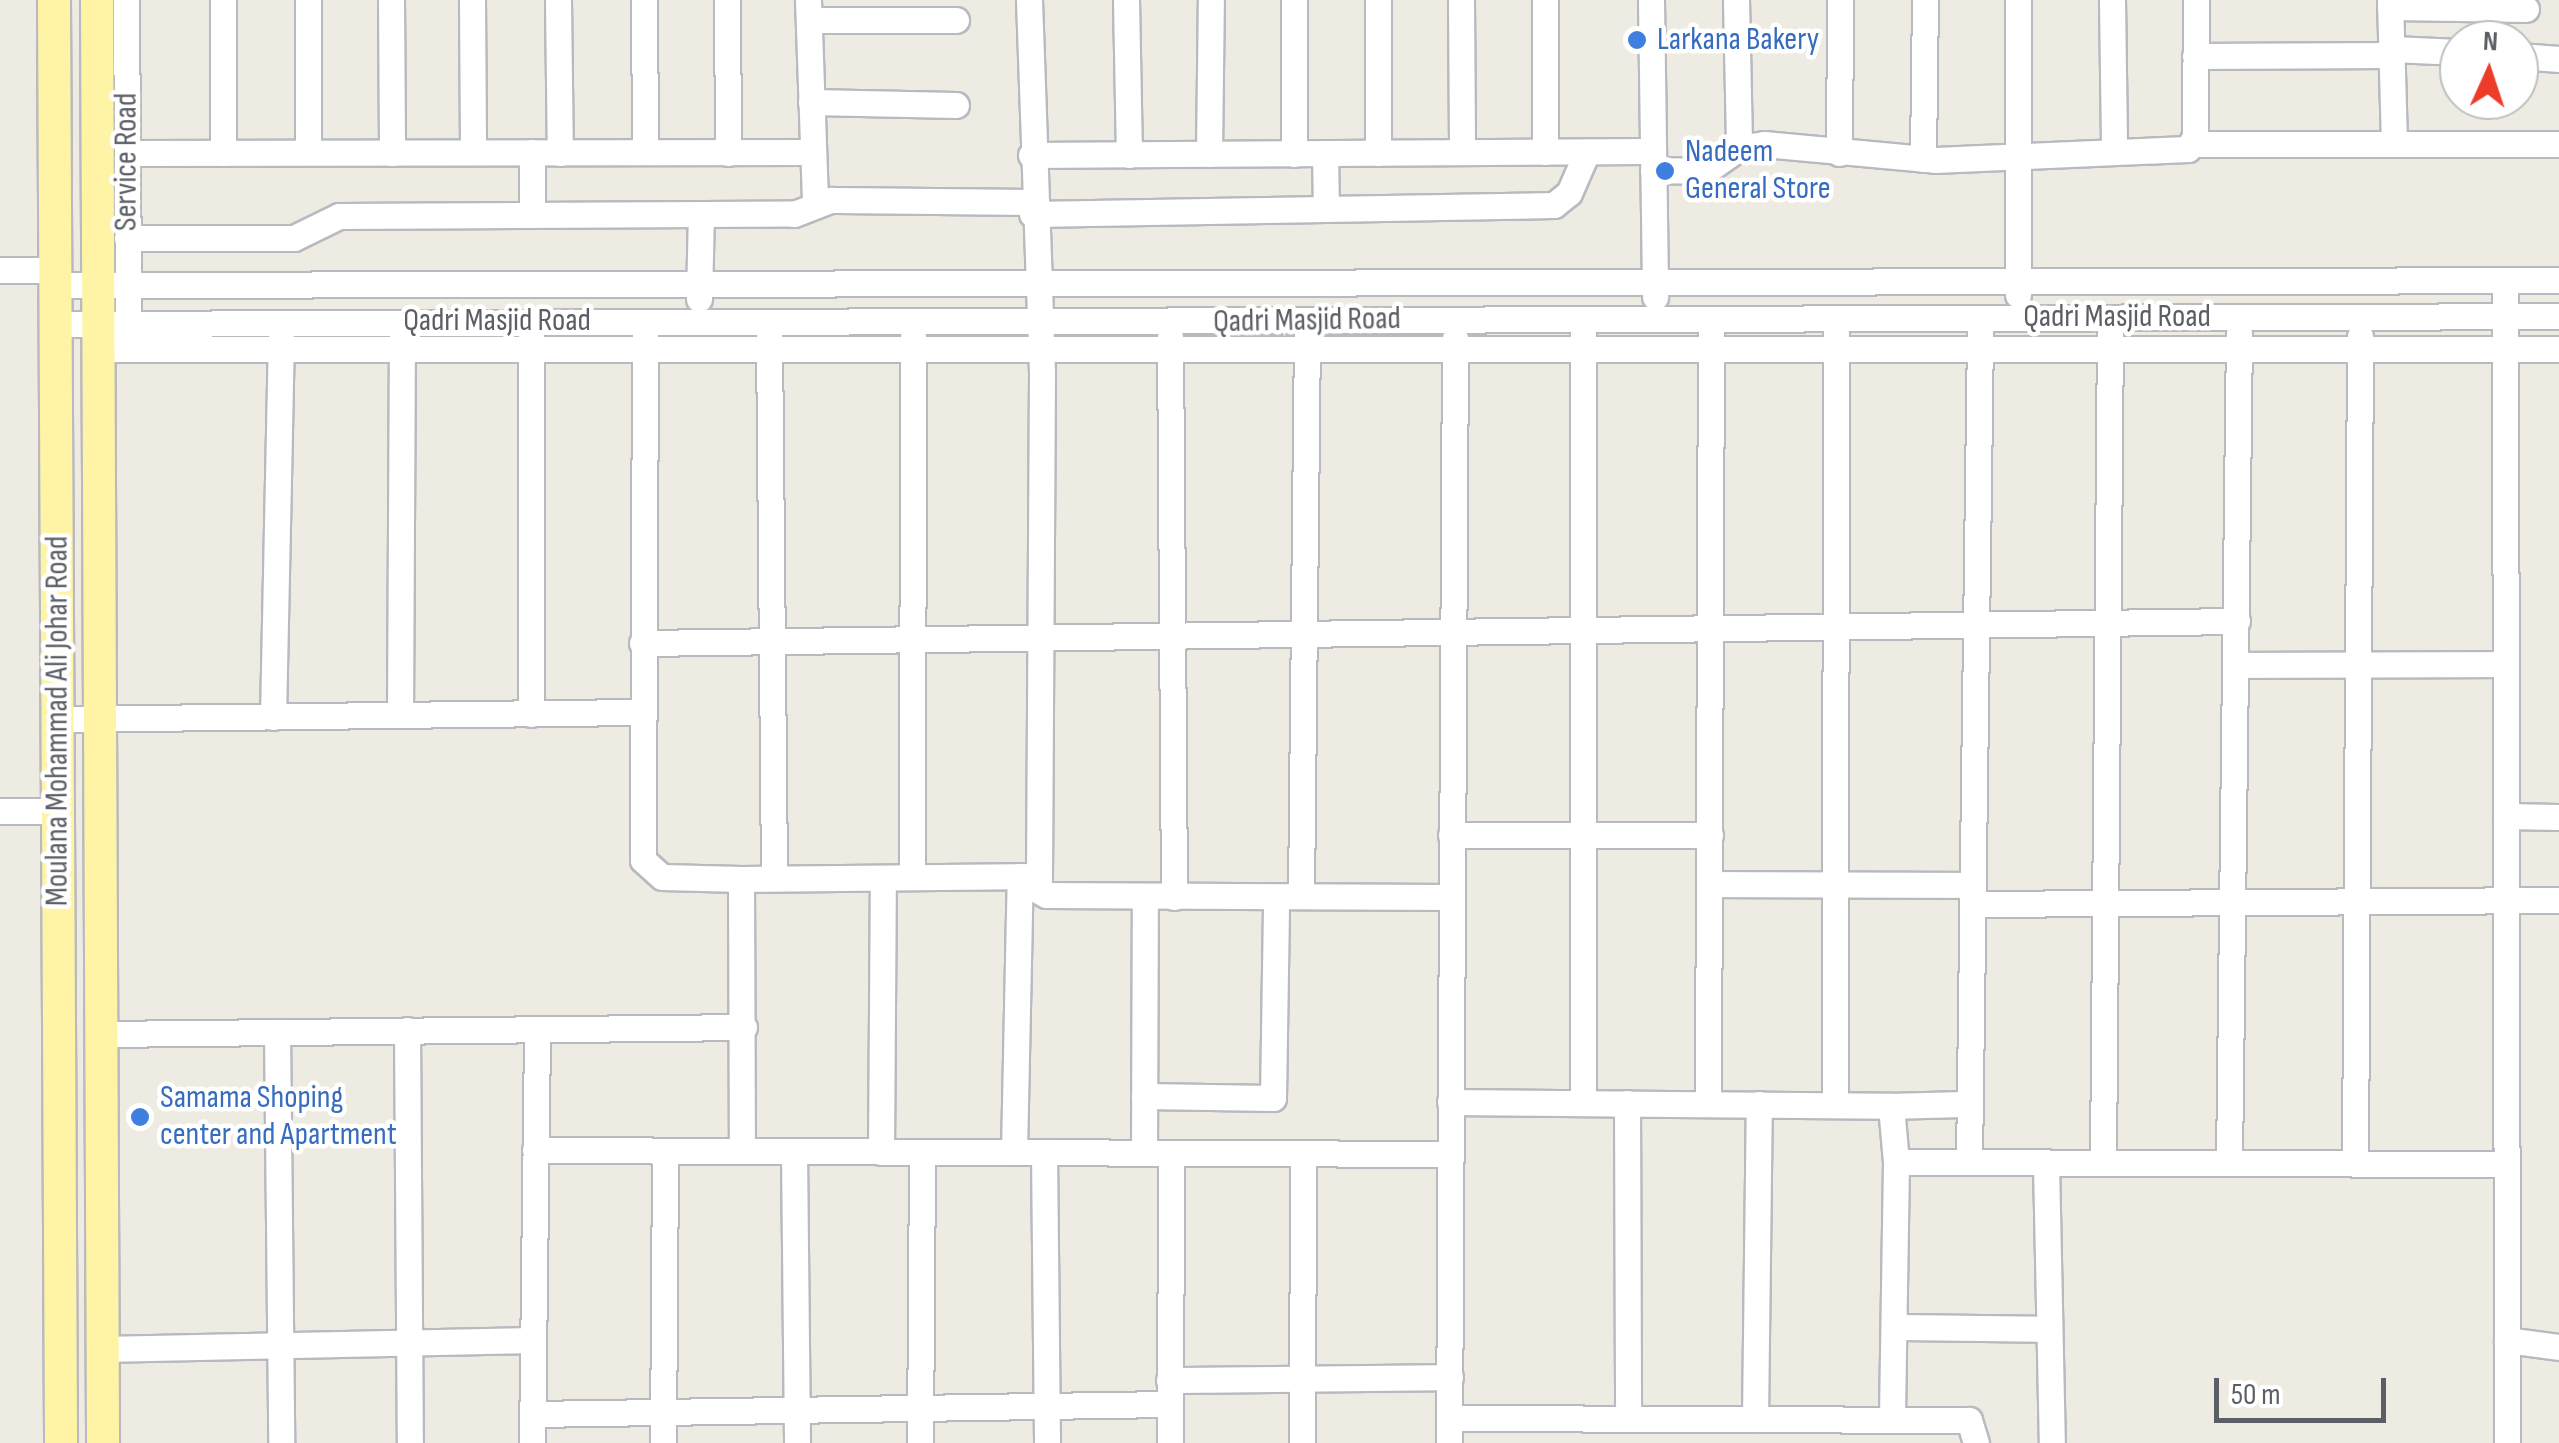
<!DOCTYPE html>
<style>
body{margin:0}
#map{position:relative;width:2559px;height:1443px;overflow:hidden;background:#eeece2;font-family:"Sofia Sans Condensed",sans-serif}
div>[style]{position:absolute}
.roads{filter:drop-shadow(2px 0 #b8babf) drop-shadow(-2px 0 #b8babf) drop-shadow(0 2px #b8babf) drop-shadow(0 -2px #b8babf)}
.minor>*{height:25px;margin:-12.5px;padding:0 12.5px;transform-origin:12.5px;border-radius:12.5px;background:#fff}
.major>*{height:32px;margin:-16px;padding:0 16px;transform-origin:16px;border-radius:16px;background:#fff3a6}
.dots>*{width:28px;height:28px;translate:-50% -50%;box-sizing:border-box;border:5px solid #fff;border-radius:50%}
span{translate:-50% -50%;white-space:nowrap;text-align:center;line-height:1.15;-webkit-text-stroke:9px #fff;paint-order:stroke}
.shop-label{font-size:32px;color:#366cbe}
.left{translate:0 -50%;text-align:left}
.street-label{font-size:32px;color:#5b5e64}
.north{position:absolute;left:2439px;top:20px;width:100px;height:100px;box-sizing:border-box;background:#fff;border:2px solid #bdbfc1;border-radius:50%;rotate:3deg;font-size:28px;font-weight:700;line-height:40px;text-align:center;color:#5b5e64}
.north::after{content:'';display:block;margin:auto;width:35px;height:45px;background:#ed3d29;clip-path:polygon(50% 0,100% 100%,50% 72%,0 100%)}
.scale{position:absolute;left:2214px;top:1378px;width:172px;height:45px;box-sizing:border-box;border:5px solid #5b5e64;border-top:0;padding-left:12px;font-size:30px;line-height:35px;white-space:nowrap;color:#5b5e64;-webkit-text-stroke:8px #fff;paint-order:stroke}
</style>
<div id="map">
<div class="roads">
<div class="minor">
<i style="left:126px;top:0;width:323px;rotate:89.6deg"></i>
<i style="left:308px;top:0;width:152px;rotate:90deg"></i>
<i style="left:391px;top:0;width:153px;rotate:89.6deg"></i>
<i style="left:472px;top:0;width:152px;rotate:89.6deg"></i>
<i style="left:558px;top:0;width:153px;rotate:89.3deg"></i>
<i style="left:644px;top:0;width:152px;rotate:89.6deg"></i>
<i style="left:727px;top:0;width:153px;rotate:89.6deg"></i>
<i style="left:808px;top:0;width:205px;rotate:88deg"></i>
<i style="left:1029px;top:0;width:373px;rotate:88deg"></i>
<i style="left:1042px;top:373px;width:503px;rotate:90.34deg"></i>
<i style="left:1126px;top:0;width:155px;rotate:88.9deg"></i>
<i style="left:1294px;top:0;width:154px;rotate:90deg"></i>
<i style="left:1378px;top:0;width:153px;rotate:90deg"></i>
<i style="left:1461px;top:0;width:152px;rotate:89.6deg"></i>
<i style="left:1545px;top:0;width:152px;rotate:90deg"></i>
<i style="left:1651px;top:0;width:297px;rotate:89.2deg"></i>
<i style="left:1736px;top:0;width:148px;rotate:88.8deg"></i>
<i style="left:2112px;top:0;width:152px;rotate:89.2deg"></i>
<i style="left:2390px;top:0;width:140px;rotate:88.4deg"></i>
<i style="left:2390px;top:7px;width:136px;rotate:0.8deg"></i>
<i style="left:809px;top:20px;width:147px"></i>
<i style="left:2392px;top:49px;width:67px;rotate:2.6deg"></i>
<i style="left:2195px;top:56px;width:196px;rotate:-0.3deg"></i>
<i style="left:2519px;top:56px;width:40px;rotate:4.3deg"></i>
<i style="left:811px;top:102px;width:145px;rotate:1.2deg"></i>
<i style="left:2193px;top:144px;width:366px"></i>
<i style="left:532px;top:152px;width:63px;rotate:90deg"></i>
<i style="left:127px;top:153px;width:686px;rotate:-0.08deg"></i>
<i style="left:223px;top:153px;width:153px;rotate:-90deg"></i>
<i style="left:1325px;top:153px;width:56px;rotate:89deg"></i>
<i style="left:1839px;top:153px;width:153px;rotate:-89.6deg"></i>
<i style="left:1209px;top:154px;width:154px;rotate:-89.3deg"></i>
<i style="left:1031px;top:155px;width:622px;rotate:-0.37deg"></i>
<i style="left:1923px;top:159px;width:159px;rotate:-89.3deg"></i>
<i style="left:1653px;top:170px;width:53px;rotate:1.1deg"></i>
<i style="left:1706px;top:171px;width:40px;rotate:-34.9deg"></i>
<i style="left:1739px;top:148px;width:25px;rotate:-9deg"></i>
<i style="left:1764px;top:144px;width:172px;rotate:5.3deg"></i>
<i style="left:1935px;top:160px;width:253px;rotate:-2.5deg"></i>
<i style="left:2188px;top:149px;width:15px;rotate:-62deg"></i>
<i style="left:2195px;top:136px;width:136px;rotate:-89.6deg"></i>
<i style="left:1032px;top:214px;width:522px;rotate:-0.99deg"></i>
<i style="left:1554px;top:205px;width:19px;rotate:-39deg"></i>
<i style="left:1569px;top:193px;width:45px;rotate:-66.3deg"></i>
<i style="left:127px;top:238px;width:167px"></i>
<i style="left:294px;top:238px;width:50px;rotate:-26.1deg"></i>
<i style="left:339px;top:216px;width:455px;rotate:-0.3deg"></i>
<i style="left:794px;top:214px;width:40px;rotate:-21deg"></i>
<i style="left:831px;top:200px;width:201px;rotate:0.6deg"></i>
<i style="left:0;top:270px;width:56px"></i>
<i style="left:2505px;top:280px;width:1163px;rotate:89.9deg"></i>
<i style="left:56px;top:285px;width:2503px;rotate:-0.11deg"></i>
<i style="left:2018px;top:295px;width:295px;rotate:-90deg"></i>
<i style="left:699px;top:299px;width:85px;rotate:-88.7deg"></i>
<i style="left:55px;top:324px;width:2504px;rotate:-0.18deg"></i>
<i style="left:645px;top:333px;width:527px;rotate:90.22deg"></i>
<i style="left:643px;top:860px;width:25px;rotate:42deg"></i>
<i style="left:662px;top:877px;width:79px;rotate:1.5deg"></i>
<i style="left:741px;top:879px;width:272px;rotate:89.8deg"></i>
<i style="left:531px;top:335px;width:379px;rotate:90deg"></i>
<i style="left:769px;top:336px;width:542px;rotate:89.47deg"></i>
<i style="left:1170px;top:337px;width:560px;rotate:89.59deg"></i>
<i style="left:98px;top:349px;width:2461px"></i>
<i style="left:642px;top:643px;width:1595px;rotate:-0.79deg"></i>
<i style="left:2236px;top:665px;width:270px;rotate:-0.2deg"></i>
<i style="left:400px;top:715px;width:384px;rotate:-89.7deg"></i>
<i style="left:273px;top:717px;width:379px;rotate:-88.8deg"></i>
<i style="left:58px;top:719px;width:585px;rotate:-0.69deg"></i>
<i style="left:0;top:811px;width:58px"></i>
<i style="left:2506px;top:816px;width:53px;rotate:1.1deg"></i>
<i style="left:1451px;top:835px;width:259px"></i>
<i style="left:912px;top:877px;width:540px;rotate:-89.89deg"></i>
<i style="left:741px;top:879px;width:298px;rotate:-0.6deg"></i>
<i style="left:1039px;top:876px;width:15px;rotate:90deg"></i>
<i style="left:1039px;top:891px;width:8px;rotate:30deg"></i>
<i style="left:1046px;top:895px;width:405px;rotate:0.3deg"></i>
<i style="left:1709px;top:884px;width:263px;rotate:0.2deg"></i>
<i style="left:1301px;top:896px;width:565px;rotate:-89.39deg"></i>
<i style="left:1972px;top:904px;width:587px;rotate:-0.39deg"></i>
<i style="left:407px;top:1030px;width:413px;rotate:89.6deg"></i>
<i style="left:277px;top:1032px;width:411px;rotate:89.4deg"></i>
<i style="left:101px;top:1034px;width:643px;rotate:-0.62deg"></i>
<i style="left:1144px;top:1096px;width:129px;rotate:0.9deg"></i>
<i style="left:1273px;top:1098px;width:201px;rotate:-89.1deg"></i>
<i style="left:1450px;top:1102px;width:441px;rotate:0.5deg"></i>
<i style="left:1891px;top:1106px;width:56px;rotate:84.9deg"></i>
<i style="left:1896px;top:1162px;width:258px;rotate:90.9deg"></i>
<i style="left:1583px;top:1103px;width:770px;rotate:-90deg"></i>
<i style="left:1627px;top:1103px;width:316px;rotate:89.8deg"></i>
<i style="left:1708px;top:1104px;width:772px;rotate:-89.78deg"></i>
<i style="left:1835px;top:1104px;width:771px;rotate:-89.93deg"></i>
<i style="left:1891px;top:1106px;width:79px;rotate:-1.5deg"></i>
<i style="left:535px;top:1150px;width:915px;rotate:0.25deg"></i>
<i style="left:794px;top:1152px;width:291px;rotate:89.4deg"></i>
<i style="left:881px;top:1152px;width:274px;rotate:-89.6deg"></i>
<i style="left:1014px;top:1152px;width:276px;rotate:-88.8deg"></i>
<i style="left:1044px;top:1152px;width:291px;rotate:89.4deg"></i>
<i style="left:1144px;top:1153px;width:256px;rotate:-89.8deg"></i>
<i style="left:1896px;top:1162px;width:610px;rotate:0.19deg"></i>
<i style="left:1969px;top:1162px;width:831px;rotate:-89.24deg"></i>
<i style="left:2355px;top:1162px;width:826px;rotate:-89.65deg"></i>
<i style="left:2046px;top:1163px;width:280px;rotate:88.8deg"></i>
<i style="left:2103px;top:1163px;width:830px;rotate:-89.52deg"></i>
<i style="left:2229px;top:1163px;width:830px;rotate:-89.31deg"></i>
<i style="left:1894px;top:1327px;width:155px;rotate:0.7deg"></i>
<i style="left:2507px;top:1340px;width:52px;rotate:7.7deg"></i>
<i style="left:102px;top:1349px;width:431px;rotate:-1.2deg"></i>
<i style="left:1169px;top:1380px;width:281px;rotate:-0.6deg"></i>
<i style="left:532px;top:1414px;width:637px;rotate:-0.9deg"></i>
<i style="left:1449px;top:1418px;width:520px;rotate:0.22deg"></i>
<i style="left:1969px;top:1420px;width:24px;rotate:73deg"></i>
<i style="left:1755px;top:1419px;width:315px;rotate:-89.3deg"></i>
<i style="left:532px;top:1443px;width:414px;rotate:-89.3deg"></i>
<i style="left:663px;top:1443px;width:292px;rotate:-89.6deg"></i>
<i style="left:920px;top:1443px;width:291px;rotate:-89.6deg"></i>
<i style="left:1170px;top:1443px;width:290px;rotate:-89.8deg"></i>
<i style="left:1302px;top:1443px;width:290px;rotate:-89.8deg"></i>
<i style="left:1449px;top:1443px;width:1105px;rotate:-89.69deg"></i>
</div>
<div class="major">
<i style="left:54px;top:0;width:1443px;rotate:89.72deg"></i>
<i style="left:97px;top:0;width:1443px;rotate:89.76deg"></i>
</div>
</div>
<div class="dots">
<i style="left:1637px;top:40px;background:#3f7fe0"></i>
<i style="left:1665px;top:171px;background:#3f7fe0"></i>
<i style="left:140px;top:1117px;background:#3f7fe0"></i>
</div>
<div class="shop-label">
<span class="left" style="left:1657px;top:40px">Larkana Bakery</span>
<span class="left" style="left:1685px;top:171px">Nadeem<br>General Store</span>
<span class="left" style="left:160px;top:1117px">Samama Shoping<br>center and Apartment</span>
</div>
<div class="street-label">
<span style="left:127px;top:162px;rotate:-90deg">Service Road</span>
<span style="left:2117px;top:317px">Qadri Masjid Road</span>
<span style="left:497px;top:321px">Qadri Masjid Road</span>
<span style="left:1307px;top:321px;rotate:-1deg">Qadri Masjid Road</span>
<span style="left:58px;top:721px;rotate:-90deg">Moulana Mohammad Ali Johar Road</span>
</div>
<div class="north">N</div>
<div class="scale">50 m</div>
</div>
